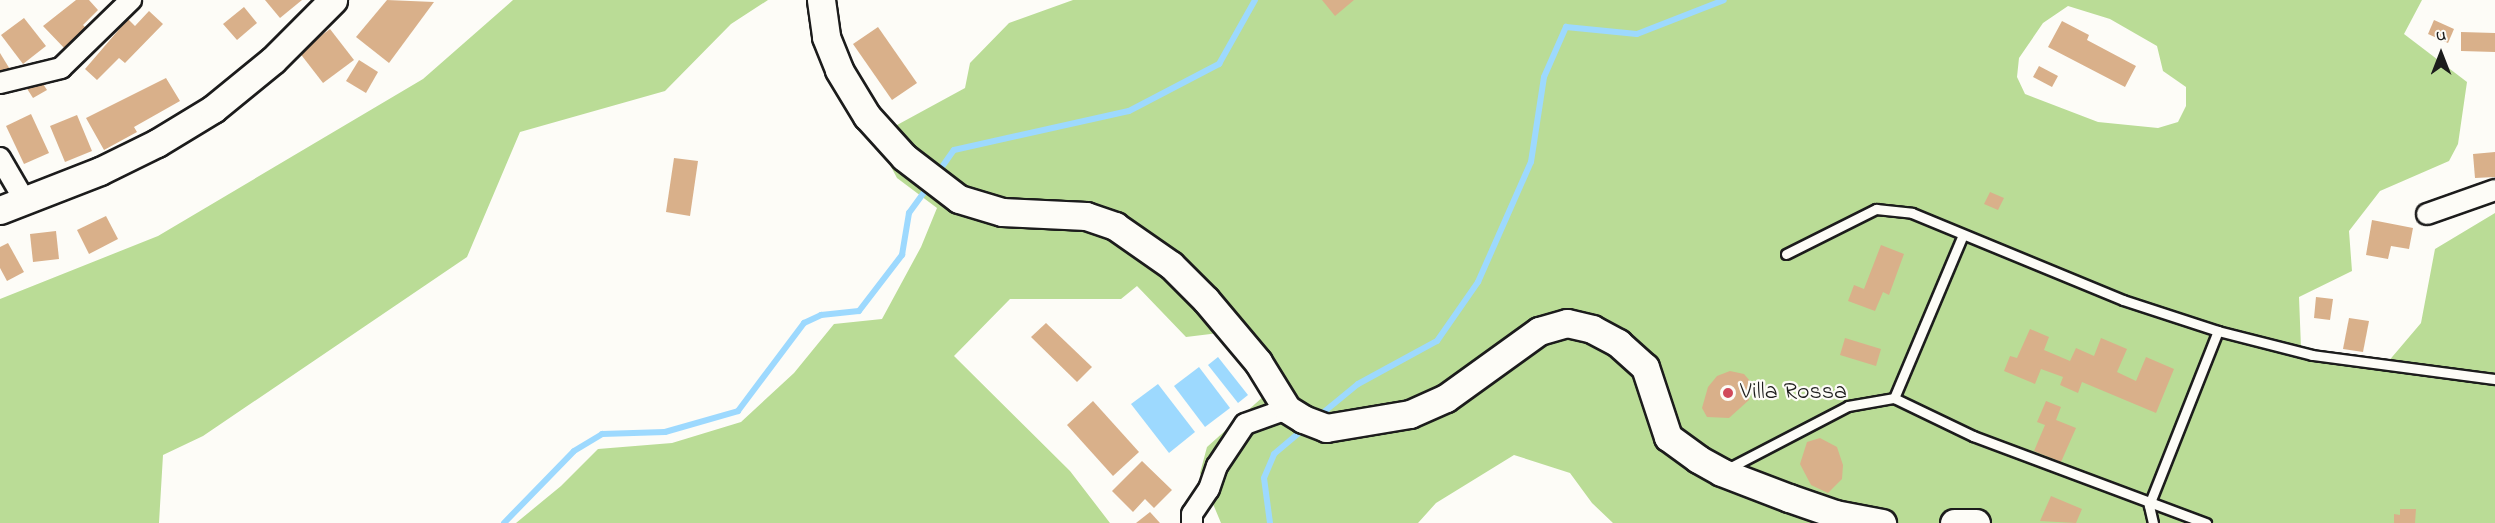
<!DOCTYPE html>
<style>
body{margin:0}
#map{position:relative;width:2495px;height:523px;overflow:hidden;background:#fdfcf7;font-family:"Indie Flower",sans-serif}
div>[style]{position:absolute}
.green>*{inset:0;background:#badc96}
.water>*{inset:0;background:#9dd9fe}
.stream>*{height:6px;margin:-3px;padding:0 3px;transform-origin:3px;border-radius:3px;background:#9dd9fe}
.building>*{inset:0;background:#d9b08a}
.roads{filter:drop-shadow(2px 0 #1c1c1c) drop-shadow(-2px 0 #1c1c1c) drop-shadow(0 2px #1c1c1c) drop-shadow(0 -2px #1c1c1c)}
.lane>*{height:9px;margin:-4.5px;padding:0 4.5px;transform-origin:4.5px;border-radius:4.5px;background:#fdfcf7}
.street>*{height:20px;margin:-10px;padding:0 10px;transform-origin:10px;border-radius:10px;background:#fdfcf7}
.secondary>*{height:27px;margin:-13.5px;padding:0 13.5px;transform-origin:13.5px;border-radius:13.5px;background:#fdfcf7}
.dots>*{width:16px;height:16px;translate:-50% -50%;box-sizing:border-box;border:3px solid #fdfcf7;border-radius:50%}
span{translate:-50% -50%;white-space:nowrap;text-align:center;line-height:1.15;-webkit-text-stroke:4.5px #fdfcf7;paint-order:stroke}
.poi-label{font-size:24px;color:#1c1c1c}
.left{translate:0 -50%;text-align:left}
.north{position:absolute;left:2411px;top:24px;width:60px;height:60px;-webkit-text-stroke:4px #fdfcf7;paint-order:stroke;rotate:0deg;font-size:16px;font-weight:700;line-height:24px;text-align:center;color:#1c1c1c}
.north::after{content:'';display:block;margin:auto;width:21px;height:27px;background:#1c1c1c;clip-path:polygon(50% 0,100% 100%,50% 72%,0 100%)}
</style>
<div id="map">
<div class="green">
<i style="clip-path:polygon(513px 0,768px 0,731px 24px,665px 91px,520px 132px,467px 257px,203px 436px,163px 455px,159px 523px,0 523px,0 299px,158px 236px,423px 79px)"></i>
<i style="clip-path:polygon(evenodd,1073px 0,2422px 0,2404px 34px,2467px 82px,2458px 144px,2449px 161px,2380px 191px,2349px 231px,2352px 271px,2299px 297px,2301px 348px,2387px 363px,2421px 323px,2435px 249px,2495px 213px,2495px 523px,1613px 523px,1592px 503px,1570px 473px,1514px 455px,1436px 503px,1418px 523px,1221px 523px,1200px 473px,1207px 447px,1265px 395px,1227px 332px,1186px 337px,1137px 286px,1121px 299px,1010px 299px,954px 356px,1070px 471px,1110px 523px,516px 523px,561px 486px,598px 449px,672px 443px,741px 422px,794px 373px,834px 324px,882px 319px,921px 247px,937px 208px,897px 178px,875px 137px,965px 88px,970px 63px,1009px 23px,1073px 0,2068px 6px,2110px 19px,2157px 46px,2163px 71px,2186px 87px,2186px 106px,2178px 122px,2158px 128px,2098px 122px,2025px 94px,2017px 77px,2019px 58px,2043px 23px,2068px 6px)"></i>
</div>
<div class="water">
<i style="clip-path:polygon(1218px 357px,1248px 395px,1238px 403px,1208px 365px)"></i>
<i style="clip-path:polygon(1199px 367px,1230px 408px,1205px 427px,1174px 386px)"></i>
<i style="clip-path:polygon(1158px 384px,1195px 432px,1169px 453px,1131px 404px)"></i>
</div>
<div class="stream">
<i style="left:937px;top:174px;width:29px;rotate:-55deg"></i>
<i style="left:954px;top:150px;width:179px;rotate:-12.6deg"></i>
<i style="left:1129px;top:111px;width:102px;rotate:-27.6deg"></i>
<i style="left:1219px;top:64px;width:73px;rotate:-60.6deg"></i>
<i style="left:1319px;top:416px;width:50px;rotate:-39.4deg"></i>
<i style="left:1358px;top:384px;width:90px;rotate:-28.6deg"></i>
<i style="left:1437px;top:341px;width:72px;rotate:-55.2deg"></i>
<i style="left:1478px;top:282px;width:131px;rotate:-66.2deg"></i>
<i style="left:1531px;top:162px;width:86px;rotate:-81.3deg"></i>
<i style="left:1544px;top:77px;width:55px;rotate:-66.3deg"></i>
<i style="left:1566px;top:27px;width:71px;rotate:5.6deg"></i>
<i style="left:1637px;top:34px;width:93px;rotate:-21.3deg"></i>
<i style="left:504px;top:523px;width:100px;rotate:-45.8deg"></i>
<i style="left:574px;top:451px;width:33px;rotate:-31deg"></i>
<i style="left:602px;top:434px;width:63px;rotate:-1.8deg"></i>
<i style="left:665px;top:432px;width:76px;rotate:-16deg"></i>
<i style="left:738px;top:411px;width:110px;rotate:-53.1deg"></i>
<i style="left:804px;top:323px;width:19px;rotate:-25deg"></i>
<i style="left:821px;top:315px;width:38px;rotate:-6deg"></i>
<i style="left:859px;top:311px;width:71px;rotate:-52.5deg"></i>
<i style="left:902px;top:255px;width:43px;rotate:-80.5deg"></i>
<i style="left:909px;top:213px;width:36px;rotate:-54deg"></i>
<i style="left:1270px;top:523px;width:45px;rotate:-97.6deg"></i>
<i style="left:1264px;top:478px;width:26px;rotate:-67deg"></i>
<i style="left:1274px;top:454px;width:42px;rotate:-40.2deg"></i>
</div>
<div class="building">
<i style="clip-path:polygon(76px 0,89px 0,98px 10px,83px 25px,89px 31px,67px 51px,43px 26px)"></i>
<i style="clip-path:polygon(265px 0,302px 0,280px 18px)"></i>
<i style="clip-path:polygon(387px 0,434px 2px,389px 63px,356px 37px)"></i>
<i style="clip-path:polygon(1322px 0,1354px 0,1335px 16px)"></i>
<i style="clip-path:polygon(244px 7px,257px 23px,237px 40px,223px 24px)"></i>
<i style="clip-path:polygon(149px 11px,163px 24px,125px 63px,119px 58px,97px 80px,85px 69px,128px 19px,135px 26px)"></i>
<i style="clip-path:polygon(24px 18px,46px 46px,23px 64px,1px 35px)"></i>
<i style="clip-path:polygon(2434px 20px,2454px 29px,2448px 43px,2428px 34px)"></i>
<i style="clip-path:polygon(2062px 21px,2089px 35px,2087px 40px,2136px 66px,2125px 87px,2048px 47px)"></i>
<i style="clip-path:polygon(878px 27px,917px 83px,892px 100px,853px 44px)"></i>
<i style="clip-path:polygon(330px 29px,354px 60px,323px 83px,299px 52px)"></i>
<i style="clip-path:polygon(2461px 32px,2495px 33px,2495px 52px,2461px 51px)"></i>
<i style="clip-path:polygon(0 53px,11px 71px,0 78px)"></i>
<i style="clip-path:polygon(359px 60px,378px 72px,366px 93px,346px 81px)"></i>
<i style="clip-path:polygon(2039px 66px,2058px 76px,2052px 87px,2033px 77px)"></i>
<i style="clip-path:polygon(38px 76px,47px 90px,33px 98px,24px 84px)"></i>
<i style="clip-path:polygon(166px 78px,180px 101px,134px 127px,137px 132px,104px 150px,86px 118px)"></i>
<i style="clip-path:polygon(31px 114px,49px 153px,24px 164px,6px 126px)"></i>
<i style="clip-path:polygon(77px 115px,92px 151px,65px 162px,50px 126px)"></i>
<i style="clip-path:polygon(2495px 152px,2495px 177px,2475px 178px,2473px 154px)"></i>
<i style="clip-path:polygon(674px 158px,698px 161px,690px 216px,666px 212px)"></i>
<i style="clip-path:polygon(1990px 192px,2004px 198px,1998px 210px,1984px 204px)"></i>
<i style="clip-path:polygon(106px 216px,118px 239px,89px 254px,77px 230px)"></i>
<i style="clip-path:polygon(2372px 220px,2413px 228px,2409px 249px,2391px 246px,2388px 259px,2366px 255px)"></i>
<i style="clip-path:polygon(56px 231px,59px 259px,33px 262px,30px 234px)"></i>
<i style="clip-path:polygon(8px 243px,24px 272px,7px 281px,0 268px,0 247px)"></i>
<i style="clip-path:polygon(1881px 245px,1904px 254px,1889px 295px,1883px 292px,1875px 311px,1848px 301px,1854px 285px,1864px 289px)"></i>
<i style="clip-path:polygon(2316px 297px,2333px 299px,2330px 320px,2314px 318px)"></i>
<i style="clip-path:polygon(2349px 318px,2369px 321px,2363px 352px,2343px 349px)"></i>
<i style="clip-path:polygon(1046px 323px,1092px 367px,1077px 382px,1031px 337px)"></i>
<i style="clip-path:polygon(2030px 329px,2049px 337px,2044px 350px,2070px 361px,2076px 348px,2094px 356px,2101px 338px,2127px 349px,2117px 372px,2136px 381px,2146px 357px,2174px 369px,2156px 413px,2082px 382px,2078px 393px,2060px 385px,2063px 377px,2041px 369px,2035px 384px,2004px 371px,2010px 356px,2017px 358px)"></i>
<i style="clip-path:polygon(1845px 338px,1881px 349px,1876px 366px,1840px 355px)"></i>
<i style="clip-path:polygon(1730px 371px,1744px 374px,1750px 381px,1749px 400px,1729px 418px,1707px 417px,1702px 408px,1708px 387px,1717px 376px)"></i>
<i style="clip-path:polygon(1093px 401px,1139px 452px,1113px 476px,1067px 425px)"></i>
<i style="clip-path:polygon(2046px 401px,2061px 407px,2056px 420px,2076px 428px,2061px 462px,2034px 451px,2045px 425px,2037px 422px)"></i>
<i style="clip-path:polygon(1820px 438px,1837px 447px,1843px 465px,1842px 479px,1828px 493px,1811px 485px,1800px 464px,1807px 442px)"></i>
<i style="clip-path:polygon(1142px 461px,1172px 490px,1154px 508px,1145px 499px,1133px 512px,1112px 491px)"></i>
<i style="clip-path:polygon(2051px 496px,2082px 509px,2076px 523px,2040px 521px)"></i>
<i style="clip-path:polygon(2400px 509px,2416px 509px,2415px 523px,2394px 523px,2394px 514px,2400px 515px)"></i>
<i style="clip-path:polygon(1150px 512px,1160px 523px,1136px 523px)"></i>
</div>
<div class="roads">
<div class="lane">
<i style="left:1786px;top:254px;width:101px;rotate:-26.6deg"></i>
<i style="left:1876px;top:209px;width:36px;rotate:6deg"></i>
<i style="left:1912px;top:213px;width:228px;rotate:22.4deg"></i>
<i style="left:2123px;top:300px;width:100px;rotate:18.1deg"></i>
<i style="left:2218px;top:331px;width:97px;rotate:14.3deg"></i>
<i style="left:2312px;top:355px;width:185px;rotate:7.5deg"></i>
<i style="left:1894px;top:398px;width:177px;rotate:-67.1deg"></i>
<i style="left:1729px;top:468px;width:134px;rotate:-27.5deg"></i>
<i style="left:1848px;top:406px;width:47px;rotate:-9.9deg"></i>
<i style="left:1894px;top:398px;width:88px;rotate:25.7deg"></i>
<i style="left:1973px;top:436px;width:249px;rotate:20.5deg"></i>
<i style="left:2153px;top:523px;width:18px;rotate:-103deg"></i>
<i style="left:2149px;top:505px;width:187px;rotate:-68.4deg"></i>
</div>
<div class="street">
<i style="left:0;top:83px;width:63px;rotate:-13.8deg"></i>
<i style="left:61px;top:68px;width:98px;rotate:-44.2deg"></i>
<i style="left:0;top:158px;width:50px;rotate:59.8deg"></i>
<i style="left:2427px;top:214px;width:72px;rotate:-19.4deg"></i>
<i style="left:1192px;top:523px;width:9px;rotate:-90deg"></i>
<i style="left:1192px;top:514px;width:30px;rotate:-56deg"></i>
<i style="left:1209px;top:489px;width:24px;rotate:-71deg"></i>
<i style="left:1217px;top:466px;width:50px;rotate:-56.3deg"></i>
<i style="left:1245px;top:424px;width:45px;rotate:-19.7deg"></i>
</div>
<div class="secondary">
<i style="left:821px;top:0;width:37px;rotate:82deg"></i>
<i style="left:826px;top:37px;width:35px;rotate:68deg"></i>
<i style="left:839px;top:70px;width:54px;rotate:58.7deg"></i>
<i style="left:867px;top:116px;width:55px;rotate:47.9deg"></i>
<i style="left:904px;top:157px;width:69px;rotate:37.4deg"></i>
<i style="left:959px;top:199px;width:45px;rotate:16.8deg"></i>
<i style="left:1002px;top:212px;width:84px;rotate:2.7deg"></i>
<i style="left:1086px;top:216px;width:31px;rotate:19deg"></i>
<i style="left:1115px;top:226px;width:68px;rotate:34.9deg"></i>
<i style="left:1171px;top:265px;width:49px;rotate:45deg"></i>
<i style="left:1206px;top:300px;width:81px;rotate:50deg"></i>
<i style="left:1258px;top:362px;width:55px;rotate:58.3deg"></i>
<i style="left:1287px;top:409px;width:19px;rotate:32deg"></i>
<i style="left:1303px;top:419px;width:25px;rotate:21deg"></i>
<i style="left:1326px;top:428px;width:85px;rotate:-9.5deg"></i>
<i style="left:1410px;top:414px;width:39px;rotate:-24deg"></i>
<i style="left:1446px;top:398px;width:115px;rotate:-35.8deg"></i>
<i style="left:1539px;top:331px;width:29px;rotate:-16deg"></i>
<i style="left:1567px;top:323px;width:26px;rotate:13deg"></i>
<i style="left:1592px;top:329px;width:30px;rotate:28deg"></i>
<i style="left:1618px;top:343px;width:36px;rotate:42deg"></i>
<i style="left:1645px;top:367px;width:74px;rotate:71.8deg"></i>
<i style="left:1668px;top:437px;width:37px;rotate:36deg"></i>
<i style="left:1698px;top:459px;width:26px;rotate:29deg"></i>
<i style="left:1721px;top:472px;width:73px;rotate:20.9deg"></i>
<i style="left:1789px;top:498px;width:49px;rotate:19.2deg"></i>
<i style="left:1835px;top:514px;width:48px;rotate:10.8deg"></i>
<i style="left:0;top:210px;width:107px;rotate:-21.3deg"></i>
<i style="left:100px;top:171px;width:64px;rotate:-26.2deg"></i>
<i style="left:157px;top:143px;width:66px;rotate:-31.3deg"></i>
<i style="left:213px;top:109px;width:77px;rotate:-39.2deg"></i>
<i style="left:273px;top:60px;width:85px;rotate:-45deg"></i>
<i style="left:1954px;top:523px;width:22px"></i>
</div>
</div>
<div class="dots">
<i style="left:1728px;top:393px;background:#d1495b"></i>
</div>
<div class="poi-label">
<span class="left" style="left:1740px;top:393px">Villa Rossa</span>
</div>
<div class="north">U</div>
</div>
